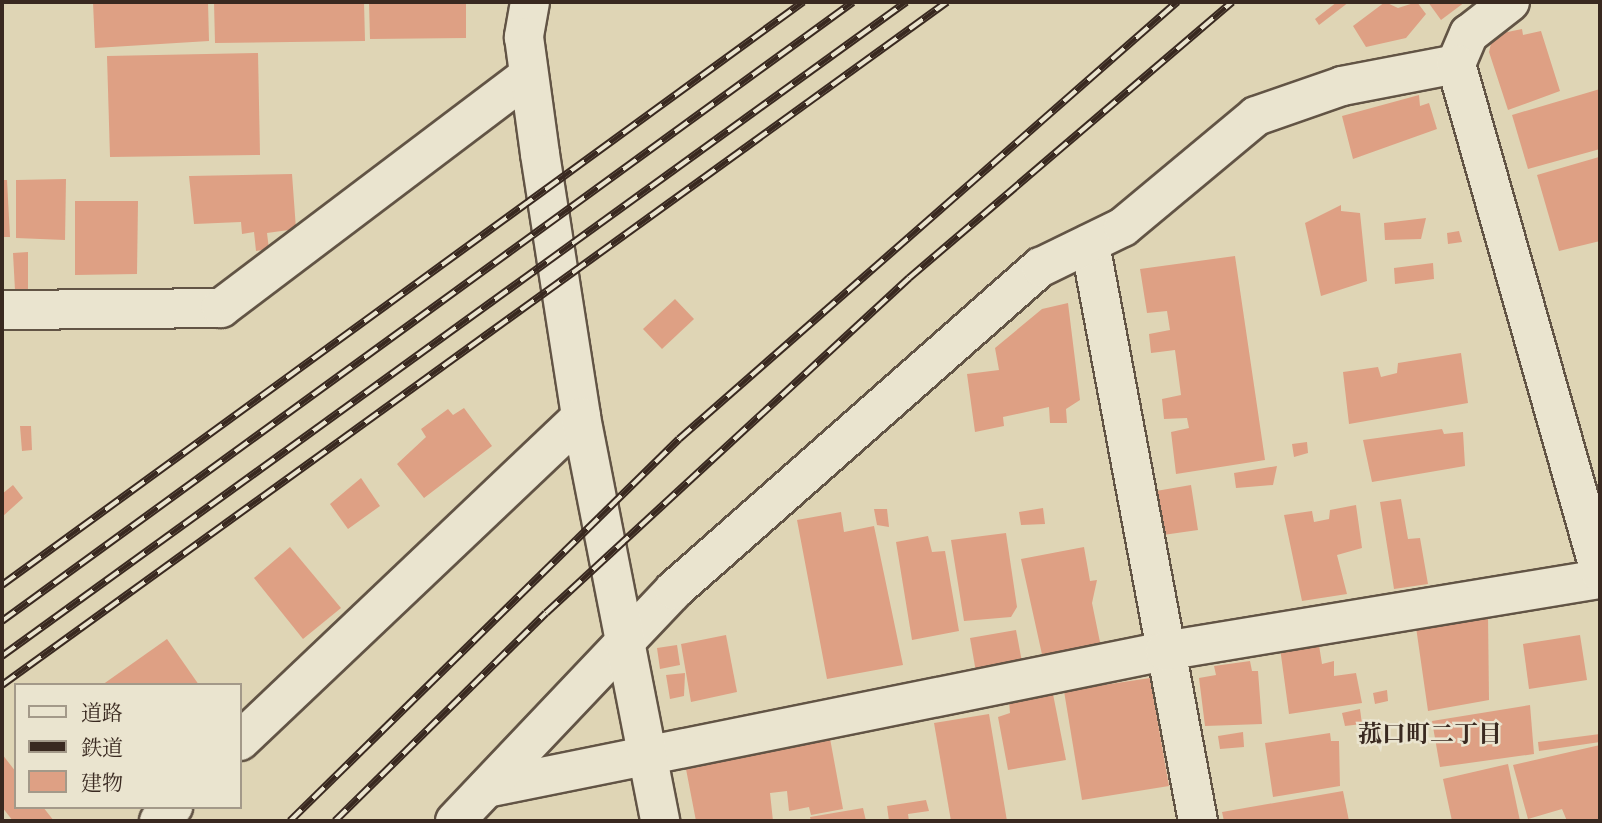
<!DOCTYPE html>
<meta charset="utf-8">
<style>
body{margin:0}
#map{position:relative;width:1602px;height:823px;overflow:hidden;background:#dfd5b5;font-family:"IM FELL Double Pica","Noto Serif JP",serif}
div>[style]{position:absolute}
.building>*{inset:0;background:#dea084}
.roads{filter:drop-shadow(2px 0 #625445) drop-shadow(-2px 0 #625445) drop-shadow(0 2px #625445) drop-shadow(0 -2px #625445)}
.street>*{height:38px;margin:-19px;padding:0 19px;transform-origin:19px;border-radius:19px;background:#eae4cf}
.secondary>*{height:38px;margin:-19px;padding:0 19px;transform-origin:19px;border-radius:19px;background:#eae4cf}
.rail>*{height:8px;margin-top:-4px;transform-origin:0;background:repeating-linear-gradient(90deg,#eae4cf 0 16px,#392920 0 32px);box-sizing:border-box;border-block:2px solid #392920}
span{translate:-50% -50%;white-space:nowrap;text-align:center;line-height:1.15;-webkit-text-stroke:5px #eae4cf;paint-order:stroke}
.neighbourhood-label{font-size:24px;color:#392920;font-weight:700}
.frame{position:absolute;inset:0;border:4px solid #392920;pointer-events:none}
.legend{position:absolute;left:14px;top:683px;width:228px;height:126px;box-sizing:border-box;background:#eae4cf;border:2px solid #a39989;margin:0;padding:9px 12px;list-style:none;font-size:21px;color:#392920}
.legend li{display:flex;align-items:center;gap:14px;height:35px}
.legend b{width:35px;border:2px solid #a39989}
</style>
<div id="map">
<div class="building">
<i style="clip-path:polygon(93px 2px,208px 2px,209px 41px,95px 48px)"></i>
<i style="clip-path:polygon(214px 2px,364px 2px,365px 41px,215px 43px)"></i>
<i style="clip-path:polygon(369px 2px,466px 2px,466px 38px,370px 39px)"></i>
<i style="clip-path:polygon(1337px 2px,1349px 2px,1319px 25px,1315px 19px)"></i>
<i style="clip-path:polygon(1385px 2px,1398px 8px,1417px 2px,1426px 14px,1406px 38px,1366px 47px,1353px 26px)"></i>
<i style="clip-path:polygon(1428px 2px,1465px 2px,1441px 20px)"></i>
<i style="clip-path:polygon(1522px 29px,1523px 35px,1541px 31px,1560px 91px,1508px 110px,1489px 52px,1493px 35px)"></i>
<i style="clip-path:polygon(258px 53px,260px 155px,110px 157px,107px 56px)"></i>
<i style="clip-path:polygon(1600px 89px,1600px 149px,1528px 169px,1512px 115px)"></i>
<i style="clip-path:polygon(1419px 95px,1420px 106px,1429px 103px,1437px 129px,1353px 159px,1342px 116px)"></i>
<i style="clip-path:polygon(1599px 157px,1600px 241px,1559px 251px,1537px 175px)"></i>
<i style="clip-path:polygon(292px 174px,296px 229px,267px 233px,269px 249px,256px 251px,254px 232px,242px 234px,241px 222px,194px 224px,189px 176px)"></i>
<i style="clip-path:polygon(66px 179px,65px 240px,16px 238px,16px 180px)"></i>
<i style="clip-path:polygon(2px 180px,7px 180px,10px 237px,2px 237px)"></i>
<i style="clip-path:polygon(75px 201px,138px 201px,137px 274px,75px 275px)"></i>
<i style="clip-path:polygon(1341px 205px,1341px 211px,1360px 213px,1367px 281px,1321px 296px,1305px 223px)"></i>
<i style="clip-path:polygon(1426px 218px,1421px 239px,1385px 240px,1384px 223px)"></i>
<i style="clip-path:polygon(1459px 231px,1462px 242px,1448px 244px,1447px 233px)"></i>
<i style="clip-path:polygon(28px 252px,28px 289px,15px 290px,13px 253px)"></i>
<i style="clip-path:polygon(1235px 256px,1265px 460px,1176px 474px,1171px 432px,1189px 428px,1187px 418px,1164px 419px,1162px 399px,1181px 395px,1175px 350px,1151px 353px,1149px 334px,1170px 330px,1167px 311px,1147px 313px,1140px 269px)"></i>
<i style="clip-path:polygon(1433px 263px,1434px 279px,1395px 284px,1394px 268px)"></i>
<i style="clip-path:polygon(675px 299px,694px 319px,662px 349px,643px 329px)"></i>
<i style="clip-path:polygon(1068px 303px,1080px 400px,1066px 409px,1067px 423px,1050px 423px,1049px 407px,1003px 417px,1004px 426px,975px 432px,967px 374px,999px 370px,995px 348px,1042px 309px)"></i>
<i style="clip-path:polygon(1461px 353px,1468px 403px,1349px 424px,1343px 372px,1378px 367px,1381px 377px,1397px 373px,1398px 363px)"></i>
<i style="clip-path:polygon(464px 408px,492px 446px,424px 498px,397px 464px,426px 437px,421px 429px,448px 409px,453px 415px)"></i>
<i style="clip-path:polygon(20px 426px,31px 426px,32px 450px,22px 451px)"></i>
<i style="clip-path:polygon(1442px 429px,1444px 434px,1463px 432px,1465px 466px,1372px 482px,1363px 440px)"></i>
<i style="clip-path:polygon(1307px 442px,1308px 453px,1294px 457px,1292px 444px)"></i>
<i style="clip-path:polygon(1277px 466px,1273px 485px,1236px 488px,1234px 473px)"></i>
<i style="clip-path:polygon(361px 478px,380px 506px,348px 529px,330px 504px)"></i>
<i style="clip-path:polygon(13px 485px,23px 498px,2px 517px,2px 494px)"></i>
<i style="clip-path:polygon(1191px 485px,1198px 530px,1163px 535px,1156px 491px)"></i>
<i style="clip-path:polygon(1401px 499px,1408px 539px,1420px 538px,1428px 584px,1394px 589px,1380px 502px)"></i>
<i style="clip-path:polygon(1356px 505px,1362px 548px,1337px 555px,1347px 594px,1302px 601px,1284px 515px,1312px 511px,1314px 522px,1329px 519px,1330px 510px)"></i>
<i style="clip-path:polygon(1043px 508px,1045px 524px,1021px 525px,1019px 512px)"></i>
<i style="clip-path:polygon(874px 509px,887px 509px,889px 527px,877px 525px)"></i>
<i style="clip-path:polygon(841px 512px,844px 532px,874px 526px,903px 665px,827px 679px,797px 520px)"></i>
<i style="clip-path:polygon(1006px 533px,1017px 607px,1011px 617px,964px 621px,951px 540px)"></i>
<i style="clip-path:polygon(928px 536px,932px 552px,945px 551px,959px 631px,912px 640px,896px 542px)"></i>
<i style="clip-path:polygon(290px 547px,341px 608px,303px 639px,254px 578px)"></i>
<i style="clip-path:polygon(1084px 547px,1090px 581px,1097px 580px,1092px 603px,1101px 647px,1043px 659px,1021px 559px)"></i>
<i style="clip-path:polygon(1488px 615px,1489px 700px,1428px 711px,1416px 627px)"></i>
<i style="clip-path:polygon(1016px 630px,1022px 662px,976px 672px,970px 638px)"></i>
<i style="clip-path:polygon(726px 635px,737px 692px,691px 702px,681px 644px)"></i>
<i style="clip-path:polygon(1580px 635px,1587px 680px,1529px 689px,1523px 644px)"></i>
<i style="clip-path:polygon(167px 639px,199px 685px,102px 685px)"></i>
<i style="clip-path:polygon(677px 645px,680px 665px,660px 669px,657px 648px)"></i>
<i style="clip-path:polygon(1319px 645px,1322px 664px,1334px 661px,1334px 676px,1356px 673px,1362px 703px,1289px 714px,1280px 648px)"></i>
<i style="clip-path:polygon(1250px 661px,1252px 671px,1258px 671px,1262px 724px,1205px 726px,1199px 678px,1216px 675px,1214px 666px)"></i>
<i style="clip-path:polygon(685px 673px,684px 696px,670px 699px,666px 675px)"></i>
<i style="clip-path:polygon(1150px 678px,1169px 786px,1082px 800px,1064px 691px)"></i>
<i style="clip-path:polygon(1387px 690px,1388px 701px,1375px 704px,1373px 693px)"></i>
<i style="clip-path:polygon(1053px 694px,1066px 760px,1008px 770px,998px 717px,1010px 713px,1009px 701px)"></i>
<i style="clip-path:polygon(1530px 705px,1534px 754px,1440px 767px,1432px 721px)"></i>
<i style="clip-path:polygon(1360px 709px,1362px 724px,1345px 726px,1342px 713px)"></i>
<i style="clip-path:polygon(989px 714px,1007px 821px,951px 821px,934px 723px)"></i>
<i style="clip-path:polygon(1243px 732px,1244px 747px,1220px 749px,1218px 736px)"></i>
<i style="clip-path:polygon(829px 733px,843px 809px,811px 815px,809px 807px,789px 811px,787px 791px,770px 793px,773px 821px,696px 821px,686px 769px,699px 767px,698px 759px)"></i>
<i style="clip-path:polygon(1330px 733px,1331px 741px,1339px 741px,1340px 786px,1273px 797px,1265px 743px)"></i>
<i style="clip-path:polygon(1600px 734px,1600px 742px,1539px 751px,1538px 742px)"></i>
<i style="clip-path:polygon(1600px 745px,1600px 821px,1567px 821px,1562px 809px,1528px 819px,1513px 765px)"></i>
<i style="clip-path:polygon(2px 754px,16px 772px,16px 807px,43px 807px,54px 821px,13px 821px,2px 807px)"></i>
<i style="clip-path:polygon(1508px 764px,1520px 821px,1452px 821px,1443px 779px)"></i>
<i style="clip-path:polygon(1343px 791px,1349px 821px,1224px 821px,1222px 812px)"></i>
<i style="clip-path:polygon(926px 800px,929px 811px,908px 814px,909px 821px,889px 821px,887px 806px)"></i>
<i style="clip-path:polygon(863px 808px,866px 821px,811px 821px,810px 817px)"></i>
</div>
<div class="roads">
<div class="street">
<i style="left:1090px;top:244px;width:587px;rotate:79.4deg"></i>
<i style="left:2px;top:310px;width:219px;rotate:-0.5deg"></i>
<i style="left:221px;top:308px;width:385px;rotate:-37.1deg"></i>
<i style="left:240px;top:741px;width:470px;rotate:-43.5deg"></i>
<i style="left:487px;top:788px;width:692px;rotate:-11.42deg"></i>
<i style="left:1165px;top:651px;width:441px;rotate:-9.4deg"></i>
<i style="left:159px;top:821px;width:20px;rotate:-45deg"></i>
<i style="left:455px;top:821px;width:318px;rotate:-46.5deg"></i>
<i style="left:674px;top:590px;width:489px;rotate:-41.4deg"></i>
<i style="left:1041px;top:267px;width:91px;rotate:-26deg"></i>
<i style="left:1123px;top:227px;width:173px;rotate:-39.8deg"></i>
<i style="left:1256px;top:116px;width:91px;rotate:-19.2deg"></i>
<i style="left:1342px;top:86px;width:116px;rotate:-10.9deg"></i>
<i style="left:1456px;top:64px;width:33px;rotate:-67deg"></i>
<i style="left:1469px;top:34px;width:52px;rotate:-38deg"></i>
</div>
<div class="secondary">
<i style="left:530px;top:2px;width:36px;rotate:100deg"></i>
<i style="left:524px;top:37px;width:118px;rotate:82.2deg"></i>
<i style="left:540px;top:154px;width:266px;rotate:81.1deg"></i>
<i style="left:581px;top:417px;width:412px;rotate:78.9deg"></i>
<i style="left:1456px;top:64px;width:528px;rotate:74.17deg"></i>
</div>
</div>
<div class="rail">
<i style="left:2px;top:585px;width:991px;rotate:-36.05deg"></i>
<i style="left:2px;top:621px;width:1052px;rotate:-36.03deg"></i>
<i style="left:2px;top:656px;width:1116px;rotate:-35.88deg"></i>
<i style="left:2px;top:685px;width:1166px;rotate:-35.86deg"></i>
<i style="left:290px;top:821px;width:545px;rotate:-44.48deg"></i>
<i style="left:679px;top:439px;width:663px;rotate:-41.27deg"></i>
<i style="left:335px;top:821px;width:296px;rotate:-44.6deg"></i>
<i style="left:546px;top:613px;width:494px;rotate:-42.7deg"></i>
<i style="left:909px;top:278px;width:425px;rotate:-40.5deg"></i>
</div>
<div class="neighbourhood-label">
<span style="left:1430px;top:735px">菰口町二丁目</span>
</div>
<div class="frame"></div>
<ul class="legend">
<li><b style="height:9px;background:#eae4cf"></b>道路</li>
<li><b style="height:9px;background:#392920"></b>鉄道</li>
<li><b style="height:19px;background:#dea084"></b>建物</li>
</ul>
</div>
